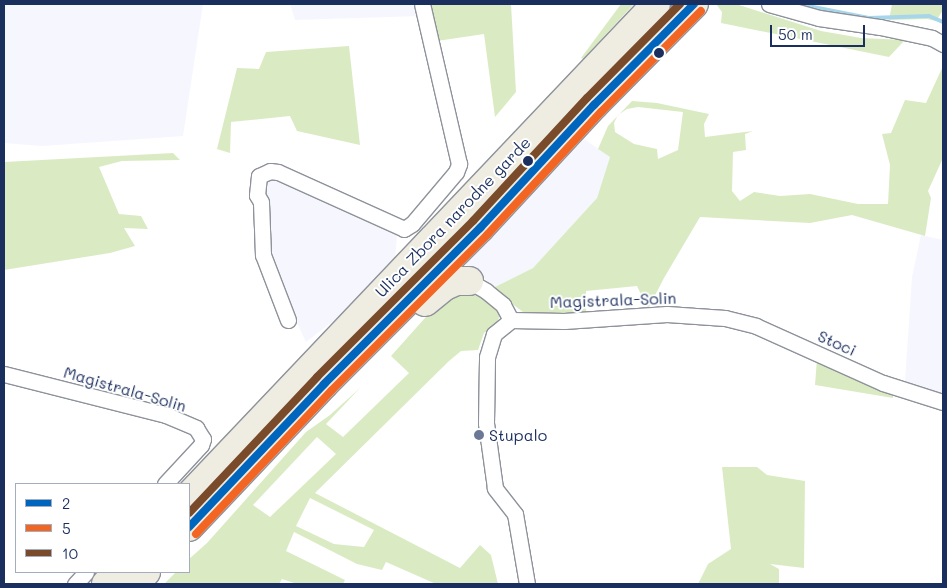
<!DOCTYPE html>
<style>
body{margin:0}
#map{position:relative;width:947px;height:588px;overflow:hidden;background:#fff;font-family:Mali,sans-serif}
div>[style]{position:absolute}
.built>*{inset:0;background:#f6f6fe}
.green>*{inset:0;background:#daebc3}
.stream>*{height:4px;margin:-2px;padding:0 2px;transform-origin:2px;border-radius:2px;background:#a7d6eb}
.roads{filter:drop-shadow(1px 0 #8e929a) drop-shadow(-1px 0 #8e929a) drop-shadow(0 1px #8e929a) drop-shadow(0 -1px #8e929a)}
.street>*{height:15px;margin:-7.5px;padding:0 7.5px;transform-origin:7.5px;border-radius:7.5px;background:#fff}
.highway>*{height:28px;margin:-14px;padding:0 14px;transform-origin:14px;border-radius:14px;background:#efece1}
.bus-1>*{height:8px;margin:-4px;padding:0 4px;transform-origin:4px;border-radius:4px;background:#0065bd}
.bus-2>*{height:8px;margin:-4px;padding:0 4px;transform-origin:4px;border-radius:4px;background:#f26522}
.bus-3>*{height:8px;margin:-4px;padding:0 4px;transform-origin:4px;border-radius:4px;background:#7a4b2a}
.dots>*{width:14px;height:14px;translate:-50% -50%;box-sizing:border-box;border:2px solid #fff;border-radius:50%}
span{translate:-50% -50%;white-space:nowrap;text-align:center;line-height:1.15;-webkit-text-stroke:4px #fff;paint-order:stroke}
.street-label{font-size:16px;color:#1b2f5e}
.poi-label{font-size:16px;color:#1b2f5e}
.left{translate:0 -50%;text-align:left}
.frame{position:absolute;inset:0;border:5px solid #1b2f5e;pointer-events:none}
.legend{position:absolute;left:15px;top:483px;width:175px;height:90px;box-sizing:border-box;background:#fff;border:1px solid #a4acbf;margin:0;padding:6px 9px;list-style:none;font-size:15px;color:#1b2f5e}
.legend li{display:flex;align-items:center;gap:10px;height:25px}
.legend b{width:25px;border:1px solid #a4acbf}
.scale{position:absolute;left:770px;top:25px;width:95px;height:22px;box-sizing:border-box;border:2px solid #1b2f5e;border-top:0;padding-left:6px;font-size:15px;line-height:18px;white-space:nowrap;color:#1b2f5e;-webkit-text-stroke:4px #fff;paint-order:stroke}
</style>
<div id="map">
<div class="built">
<i style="clip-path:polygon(4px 4px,203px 4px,183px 136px,42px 146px,4px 143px)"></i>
<i style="clip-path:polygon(290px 4px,417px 4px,419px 16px,295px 20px)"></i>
<i style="clip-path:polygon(584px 139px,610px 157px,597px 198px,533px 268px,495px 287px,465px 264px)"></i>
<i style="clip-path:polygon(272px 178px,277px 178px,316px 194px,397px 234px,395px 261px,354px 305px,306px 342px,275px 276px,265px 245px,265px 187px)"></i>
<i style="clip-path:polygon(921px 235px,943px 240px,943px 395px,905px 382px,912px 277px)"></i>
</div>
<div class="green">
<i style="clip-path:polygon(427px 4px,511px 4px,516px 92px,495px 117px,484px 34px,437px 41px)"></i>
<i style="clip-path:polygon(621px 4px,634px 4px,583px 59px,581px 58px)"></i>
<i style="clip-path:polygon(716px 4px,736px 4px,821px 31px,861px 38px,905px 40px,889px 57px,721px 23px,722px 12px)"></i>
<i style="clip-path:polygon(892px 4px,943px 4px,943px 10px,936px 21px,927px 19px,889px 20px)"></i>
<i style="clip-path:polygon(349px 46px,360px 145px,297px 131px,290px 116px,231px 122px,230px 153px,217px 149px,237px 68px,259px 69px,266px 52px)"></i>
<i style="clip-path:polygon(evenodd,943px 66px,943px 158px,928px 191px,931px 198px,925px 236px,852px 215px,810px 223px,700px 217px,664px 278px,648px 309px,637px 286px,586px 291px,586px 314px,523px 312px,499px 294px,495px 287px,533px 268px,597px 198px,610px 157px,598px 149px,608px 126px,632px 101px,657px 103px,709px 114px,704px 124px,705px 137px,753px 131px,745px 134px,746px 150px,733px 152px,732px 191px,740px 201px,754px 192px,780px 196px,810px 194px,858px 204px,888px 204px,890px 165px,882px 134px,891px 133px,905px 100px,926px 103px,943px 66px,638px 107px,683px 112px,678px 150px,658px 159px,657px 149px,634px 144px,615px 132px,614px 123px,618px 115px,627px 109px,638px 107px)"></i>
<i style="clip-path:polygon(173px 153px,180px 160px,122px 161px,99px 167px,119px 214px,141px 216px,148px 229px,124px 228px,135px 246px,110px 253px,4px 270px,4px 162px)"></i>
<i style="clip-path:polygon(evenodd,463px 292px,478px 295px,492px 302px,501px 313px,495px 327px,484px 333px,478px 350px,461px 351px,449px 361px,315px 493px,460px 568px,480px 545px,491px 555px,498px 584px,436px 584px,386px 562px,382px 570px,357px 564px,294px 532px,286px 551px,345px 580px,343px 584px,297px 584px,282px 579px,279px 584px,164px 584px,176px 572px,189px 572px,189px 559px,207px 543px,306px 432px,330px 415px,360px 388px,326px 424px,343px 437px,409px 373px,391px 356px,433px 309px,451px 294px,463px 292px,317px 437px,336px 454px,270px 517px,253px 505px,317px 437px,463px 292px,310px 498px,374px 530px,364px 547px,334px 544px,296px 526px,310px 498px)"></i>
<i style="clip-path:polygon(817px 359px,893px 395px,893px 398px,815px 385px)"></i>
<i style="clip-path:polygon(722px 467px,757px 467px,767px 475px,805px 481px,804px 568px,770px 564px,779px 569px,779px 584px,698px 584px,708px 564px,731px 549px)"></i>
</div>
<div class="stream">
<i style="left:798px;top:4px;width:72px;rotate:11.2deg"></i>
<i style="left:869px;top:18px;width:60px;rotate:-1.9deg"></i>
<i style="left:929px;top:16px;width:15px;rotate:23deg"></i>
</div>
<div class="roads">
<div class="street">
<i style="left:769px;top:4px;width:52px;rotate:15.6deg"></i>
<i style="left:819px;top:18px;width:62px;rotate:8.4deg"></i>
<i style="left:880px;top:27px;width:53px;rotate:11.9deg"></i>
<i style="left:932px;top:38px;width:13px;rotate:29deg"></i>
<i style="left:469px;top:281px;width:20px;rotate:30deg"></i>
<i style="left:486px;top:291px;width:22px;rotate:39deg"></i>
<i style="left:503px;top:305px;width:17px;rotate:62deg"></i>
<i style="left:288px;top:320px;width:70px;rotate:-111deg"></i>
<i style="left:263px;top:255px;width:53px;rotate:-92.2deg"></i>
<i style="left:261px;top:202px;width:8px;rotate:-120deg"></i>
<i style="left:257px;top:195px;width:19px;rotate:-84deg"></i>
<i style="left:259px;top:176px;width:12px;rotate:-24deg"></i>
<i style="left:270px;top:171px;width:8px;rotate:7deg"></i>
<i style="left:278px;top:172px;width:138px;rotate:24.3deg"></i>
<i style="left:404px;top:229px;width:9px;rotate:-32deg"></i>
<i style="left:412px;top:224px;width:68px;rotate:-49.8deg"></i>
<i style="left:456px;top:172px;width:9px;rotate:-69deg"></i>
<i style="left:459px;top:164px;width:164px;rotate:-103deg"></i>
<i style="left:4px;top:374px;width:167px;rotate:14.2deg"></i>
<i style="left:166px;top:415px;width:33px;rotate:23deg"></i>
<i style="left:196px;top:428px;width:13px;rotate:58deg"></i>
<i style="left:203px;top:439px;width:6px;rotate:108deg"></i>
<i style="left:201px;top:445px;width:53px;rotate:132.7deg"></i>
<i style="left:75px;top:584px;width:16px;rotate:-47deg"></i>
<i style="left:527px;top:584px;width:71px;rotate:-99.7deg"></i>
<i style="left:515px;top:514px;width:33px;rotate:-128deg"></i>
<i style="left:495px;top:488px;width:66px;rotate:-97.9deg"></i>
<i style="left:486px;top:423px;width:66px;rotate:-89.1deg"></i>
<i style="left:487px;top:357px;width:24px;rotate:-73deg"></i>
<i style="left:494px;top:334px;width:22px;rotate:-39deg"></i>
<i style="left:511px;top:320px;width:53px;rotate:1.1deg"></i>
<i style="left:564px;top:321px;width:103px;rotate:-3.9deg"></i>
<i style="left:667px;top:314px;width:58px;rotate:3.9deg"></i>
<i style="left:725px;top:318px;width:32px;rotate:14deg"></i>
<i style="left:756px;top:326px;width:139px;rotate:24.2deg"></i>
<i style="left:883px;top:383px;width:63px;rotate:17.6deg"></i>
</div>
<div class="highway">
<i style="left:425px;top:302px;width:26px;rotate:-39deg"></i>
<i style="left:445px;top:286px;width:12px;rotate:-24deg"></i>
<i style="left:456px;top:281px;width:13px"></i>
<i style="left:189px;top:496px;width:678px;rotate:-46.49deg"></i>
<i style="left:189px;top:527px;width:197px;rotate:-46.6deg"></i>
<i style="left:324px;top:384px;width:221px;rotate:-45deg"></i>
<i style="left:480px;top:228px;width:168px;rotate:-47.2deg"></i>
<i style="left:594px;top:105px;width:142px;rotate:-45.3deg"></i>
<i style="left:106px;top:584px;width:16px;rotate:-47deg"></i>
<i style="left:134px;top:584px;width:17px;rotate:-45deg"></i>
</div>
</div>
<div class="bus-1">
<i style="left:189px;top:527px;width:197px;rotate:-46.6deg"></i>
<i style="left:324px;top:384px;width:221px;rotate:-45deg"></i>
<i style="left:480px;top:228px;width:168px;rotate:-47.2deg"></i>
<i style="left:594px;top:105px;width:142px;rotate:-45.3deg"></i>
</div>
<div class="bus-2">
<i style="left:196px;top:534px;width:197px;rotate:-46.6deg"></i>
<i style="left:331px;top:391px;width:221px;rotate:-45deg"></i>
<i style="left:487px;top:235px;width:168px;rotate:-47.2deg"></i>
<i style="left:601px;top:112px;width:142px;rotate:-45.3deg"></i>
</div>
<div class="bus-3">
<i style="left:189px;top:513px;width:187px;rotate:-46.7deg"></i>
<i style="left:317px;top:377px;width:221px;rotate:-45deg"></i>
<i style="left:473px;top:221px;width:168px;rotate:-47.2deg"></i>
<i style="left:587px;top:98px;width:132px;rotate:-45.3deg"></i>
</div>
<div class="dots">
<i style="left:659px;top:53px;background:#1b2f5e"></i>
<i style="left:528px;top:161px;background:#1b2f5e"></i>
<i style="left:479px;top:435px;background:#6b7896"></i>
</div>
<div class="street-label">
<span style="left:453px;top:217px;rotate:-46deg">Ulica Zbora narodne garde</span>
<span style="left:613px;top:300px;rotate:-2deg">Magistrala-Solin</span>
<span style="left:837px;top:343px;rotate:24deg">Stoci</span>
<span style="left:125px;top:389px;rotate:16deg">Magistrala-Solin</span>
</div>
<div class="poi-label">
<span class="left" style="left:489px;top:435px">Stupalo</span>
</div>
<div class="frame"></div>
<ul class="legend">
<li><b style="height:6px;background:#0065bd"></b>2</li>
<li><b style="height:6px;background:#f26522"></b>5</li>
<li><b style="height:6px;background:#7a4b2a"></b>10</li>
</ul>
<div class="scale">50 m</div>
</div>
